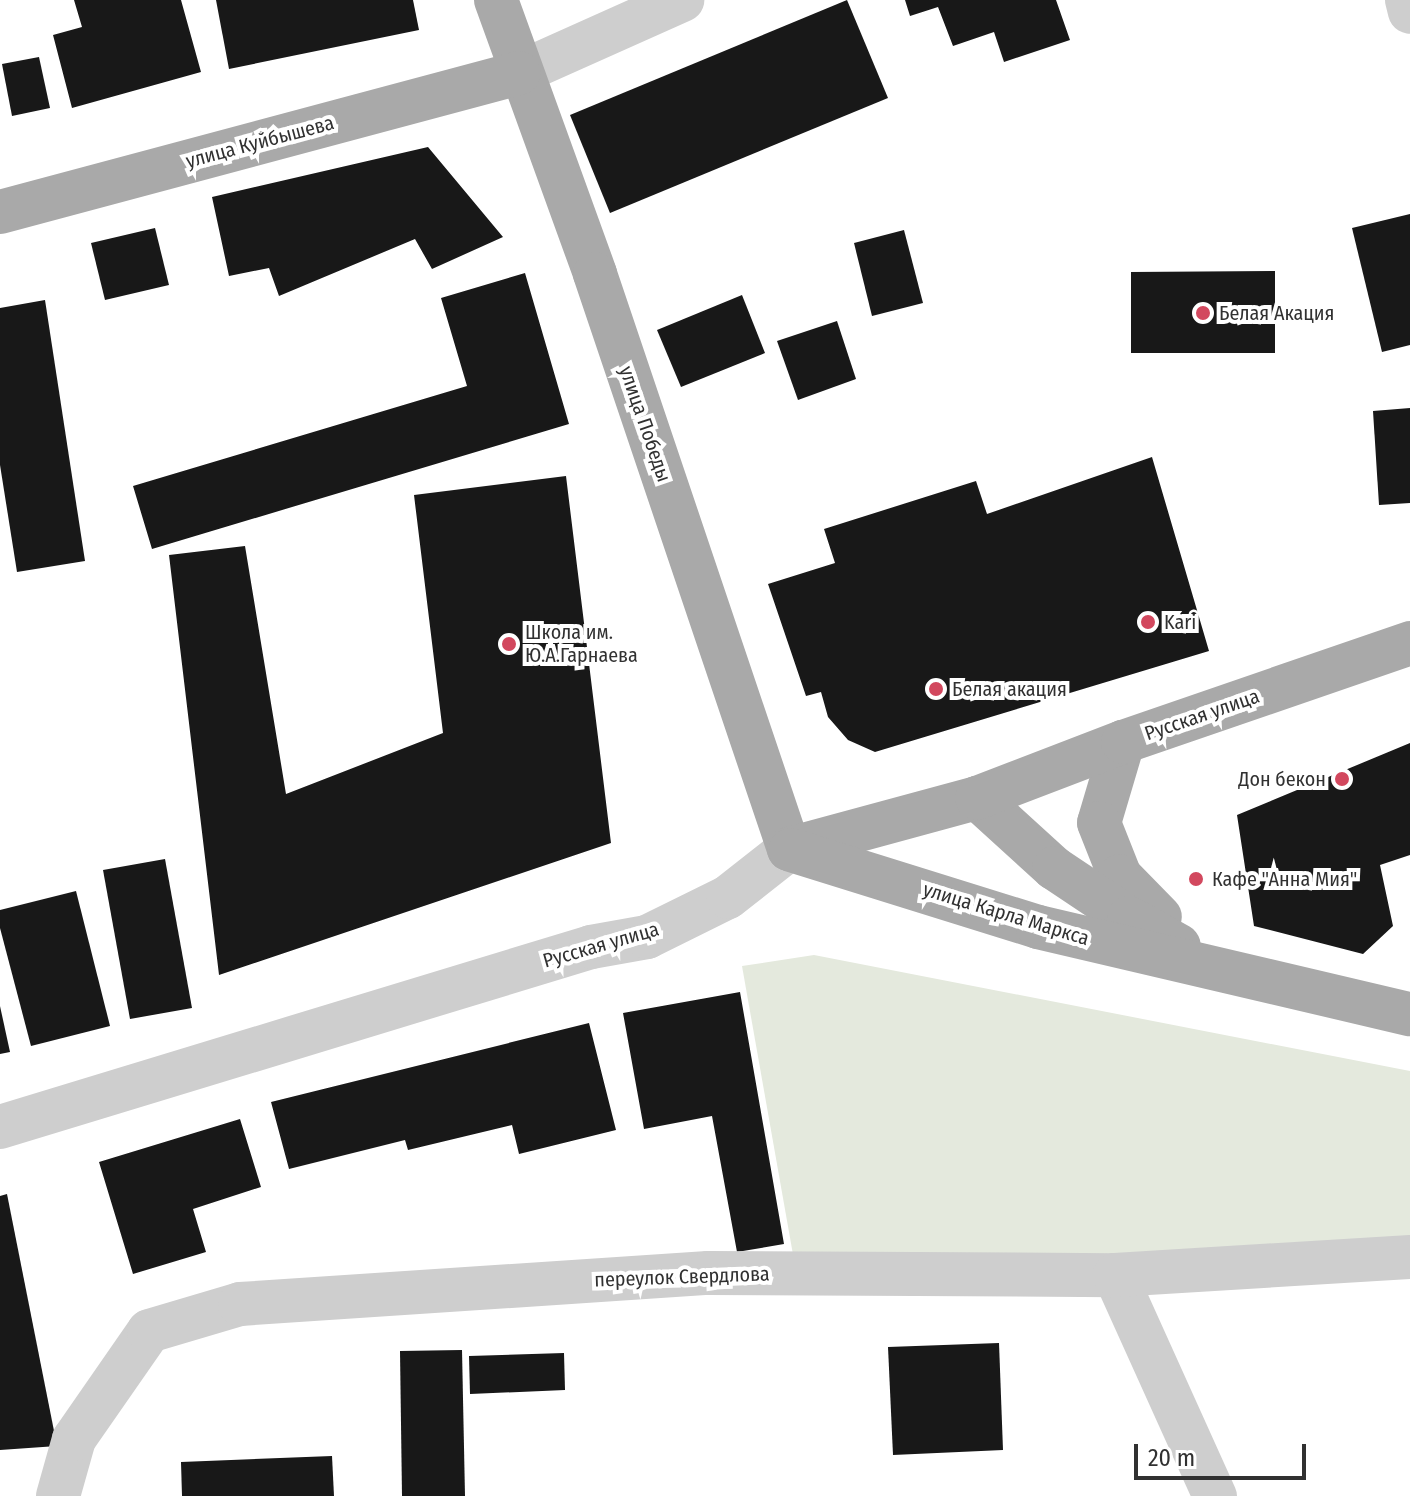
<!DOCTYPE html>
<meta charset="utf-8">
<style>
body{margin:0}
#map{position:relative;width:1410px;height:1496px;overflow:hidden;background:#fff;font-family:"Fira Sans Condensed",sans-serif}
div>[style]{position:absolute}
.green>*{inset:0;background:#e4e9dd}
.building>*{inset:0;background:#181818}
.minor>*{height:44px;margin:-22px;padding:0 22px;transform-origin:22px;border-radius:22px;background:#cecece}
.major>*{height:44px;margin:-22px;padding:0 22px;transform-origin:22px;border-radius:22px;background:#a9a9a9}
.dots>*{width:22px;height:22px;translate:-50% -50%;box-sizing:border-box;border:4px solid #fff;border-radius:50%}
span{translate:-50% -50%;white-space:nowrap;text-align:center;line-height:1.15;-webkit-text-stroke:8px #fff;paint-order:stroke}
.street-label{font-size:20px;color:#313131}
.poi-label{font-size:20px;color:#313131}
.left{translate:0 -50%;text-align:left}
.right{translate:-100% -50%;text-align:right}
.scale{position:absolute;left:1134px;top:1444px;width:172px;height:36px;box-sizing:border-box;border:4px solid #313131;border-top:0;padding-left:10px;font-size:24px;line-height:28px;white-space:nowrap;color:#313131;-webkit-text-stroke:6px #fff;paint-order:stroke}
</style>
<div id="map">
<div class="green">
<i style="clip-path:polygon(814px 955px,1410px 1071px,1410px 1245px,795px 1266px,742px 966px)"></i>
</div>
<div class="building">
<i style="clip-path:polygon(74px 0,181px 0,201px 72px,72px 108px,53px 35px,82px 27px)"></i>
<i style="clip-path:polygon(216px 0,413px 0,419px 30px,229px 69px)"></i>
<i style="clip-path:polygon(847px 0,888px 98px,610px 213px,570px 115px)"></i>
<i style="clip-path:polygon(905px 0,1056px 0,1070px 40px,1004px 62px,994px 32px,953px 46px,938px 7px,910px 16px)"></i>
<i style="clip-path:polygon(39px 57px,50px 108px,12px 116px,2px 64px)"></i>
<i style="clip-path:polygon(428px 147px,503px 237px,432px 269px,415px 239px,279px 296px,269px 268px,229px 276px,212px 197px)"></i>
<i style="clip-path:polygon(1410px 214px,1410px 345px,1382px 352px,1352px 228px)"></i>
<i style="clip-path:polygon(155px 228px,169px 285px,105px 300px,91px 243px)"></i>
<i style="clip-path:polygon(904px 230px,923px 303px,872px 316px,854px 243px)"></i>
<i style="clip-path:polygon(1275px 271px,1275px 353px,1131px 353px,1131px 272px)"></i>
<i style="clip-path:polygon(525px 273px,569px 424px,152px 549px,133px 486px,467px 386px,441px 298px)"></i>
<i style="clip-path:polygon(742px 295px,765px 353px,681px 387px,657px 330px)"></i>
<i style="clip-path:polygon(45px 300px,85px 561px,17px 572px,0 465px,0 308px)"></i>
<i style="clip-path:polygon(837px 321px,856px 379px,798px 400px,777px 341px)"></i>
<i style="clip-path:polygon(1410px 408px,1410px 503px,1379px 505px,1373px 411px)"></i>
<i style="clip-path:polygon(1152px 457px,1209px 651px,875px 752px,848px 740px,828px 717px,821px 692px,806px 696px,768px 584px,835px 563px,824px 529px,976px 481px,987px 514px)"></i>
<i style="clip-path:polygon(566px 476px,611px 843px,219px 975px,169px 555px,245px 546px,286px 794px,443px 733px,414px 495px)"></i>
<i style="clip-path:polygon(1410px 743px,1410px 855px,1380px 865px,1393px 926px,1363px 954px,1254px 926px,1237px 815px)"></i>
<i style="clip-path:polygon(165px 859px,192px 1008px,130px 1019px,103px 870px)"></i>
<i style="clip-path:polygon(76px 891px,110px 1026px,31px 1046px,0 928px,0 910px)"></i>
<i style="clip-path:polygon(740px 992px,784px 1244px,737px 1252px,712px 1116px,644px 1129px,623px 1013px)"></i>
<i style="clip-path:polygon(0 1006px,10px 1052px,0 1054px)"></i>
<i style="clip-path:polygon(589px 1023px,616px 1130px,519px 1154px,512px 1125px,408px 1150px,405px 1140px,289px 1169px,271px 1102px)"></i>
<i style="clip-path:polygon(240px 1119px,261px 1187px,193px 1209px,206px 1252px,133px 1274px,99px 1162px)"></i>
<i style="clip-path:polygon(7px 1194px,57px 1446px,0 1450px,0 1196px)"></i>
<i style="clip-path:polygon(999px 1343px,1003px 1450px,893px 1455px,888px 1347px)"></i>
<i style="clip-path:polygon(462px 1350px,465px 1496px,402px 1496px,400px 1351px)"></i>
<i style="clip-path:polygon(564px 1353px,565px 1390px,470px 1394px,469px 1356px)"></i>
<i style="clip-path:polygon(332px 1456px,334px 1496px,182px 1496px,181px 1462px)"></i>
</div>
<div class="minor">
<i style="left:1407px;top:0;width:12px;rotate:76deg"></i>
<i style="left:519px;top:73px;width:179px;rotate:-24.1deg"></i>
<i style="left:0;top:1127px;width:618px;rotate:-16.94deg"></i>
<i style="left:591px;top:947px;width:57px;rotate:-10.1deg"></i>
<i style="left:647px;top:937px;width:90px;rotate:-26.3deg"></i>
<i style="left:728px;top:897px;width:78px;rotate:-38.2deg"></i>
<i style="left:1115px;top:1275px;width:243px;rotate:65.7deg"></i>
<i style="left:58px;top:1496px;width:59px;rotate:-74.3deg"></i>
<i style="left:74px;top:1439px;width:131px;rotate:-55.2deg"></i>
<i style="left:149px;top:1331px;width:95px;rotate:-16.5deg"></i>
<i style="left:240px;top:1304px;width:469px;rotate:-3.8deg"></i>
<i style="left:708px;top:1273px;width:407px;rotate:0.3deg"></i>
<i style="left:1115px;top:1275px;width:296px;rotate:-3.5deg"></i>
</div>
<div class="major">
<i style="left:496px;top:0;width:291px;rotate:70.1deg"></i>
<i style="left:595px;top:274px;width:607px;rotate:71.36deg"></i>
<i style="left:0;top:212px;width:537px;rotate:-14.99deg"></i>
<i style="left:1123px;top:742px;width:84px;rotate:106.5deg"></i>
<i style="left:1099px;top:823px;width:57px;rotate:68.4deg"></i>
<i style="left:1120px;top:876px;width:57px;rotate:45.7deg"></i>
<i style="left:977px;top:798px;width:104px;rotate:42.3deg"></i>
<i style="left:1054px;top:868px;width:90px;rotate:33.7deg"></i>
<i style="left:1129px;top:918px;width:57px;rotate:29.2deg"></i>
<i style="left:789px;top:849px;width:195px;rotate:-15.2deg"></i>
<i style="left:977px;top:798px;width:156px;rotate:-21deg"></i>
<i style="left:1123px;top:742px;width:304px;rotate:-19deg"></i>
<i style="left:791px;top:850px;width:259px;rotate:17.3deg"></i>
<i style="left:1038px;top:927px;width:382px;rotate:13.2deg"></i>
</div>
<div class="dots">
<i style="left:1203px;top:313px;background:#d2485e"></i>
<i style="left:1148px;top:622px;background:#d2485e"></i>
<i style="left:509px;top:644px;background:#d2485e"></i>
<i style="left:936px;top:689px;background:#d2485e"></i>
<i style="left:1342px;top:779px;background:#d2485e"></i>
<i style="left:1196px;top:879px;background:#d2485e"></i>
</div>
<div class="street-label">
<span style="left:260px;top:142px;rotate:-15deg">улица Куйбышева</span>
<span style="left:645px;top:424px;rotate:71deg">улица Победы</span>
<span style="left:1202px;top:715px;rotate:-19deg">Русская улица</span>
<span style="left:1006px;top:914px;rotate:17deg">улица Карла Маркса</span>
<span style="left:601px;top:945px;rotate:-16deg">Русская улица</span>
<span style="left:682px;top:1277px;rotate:-2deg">переулок Свердлова</span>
</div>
<div class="poi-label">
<span class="left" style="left:1219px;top:313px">Белая Акация</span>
<span class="left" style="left:1164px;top:622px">Kari</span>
<span class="left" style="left:525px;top:644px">Школа им.<br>Ю.А.Гарнаева</span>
<span class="left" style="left:952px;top:689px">Белая акация</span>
<span class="right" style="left:1326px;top:779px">Дон бекон</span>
<span class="left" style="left:1212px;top:879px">Кафе "Анна Мия"</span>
</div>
<div class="scale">20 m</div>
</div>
